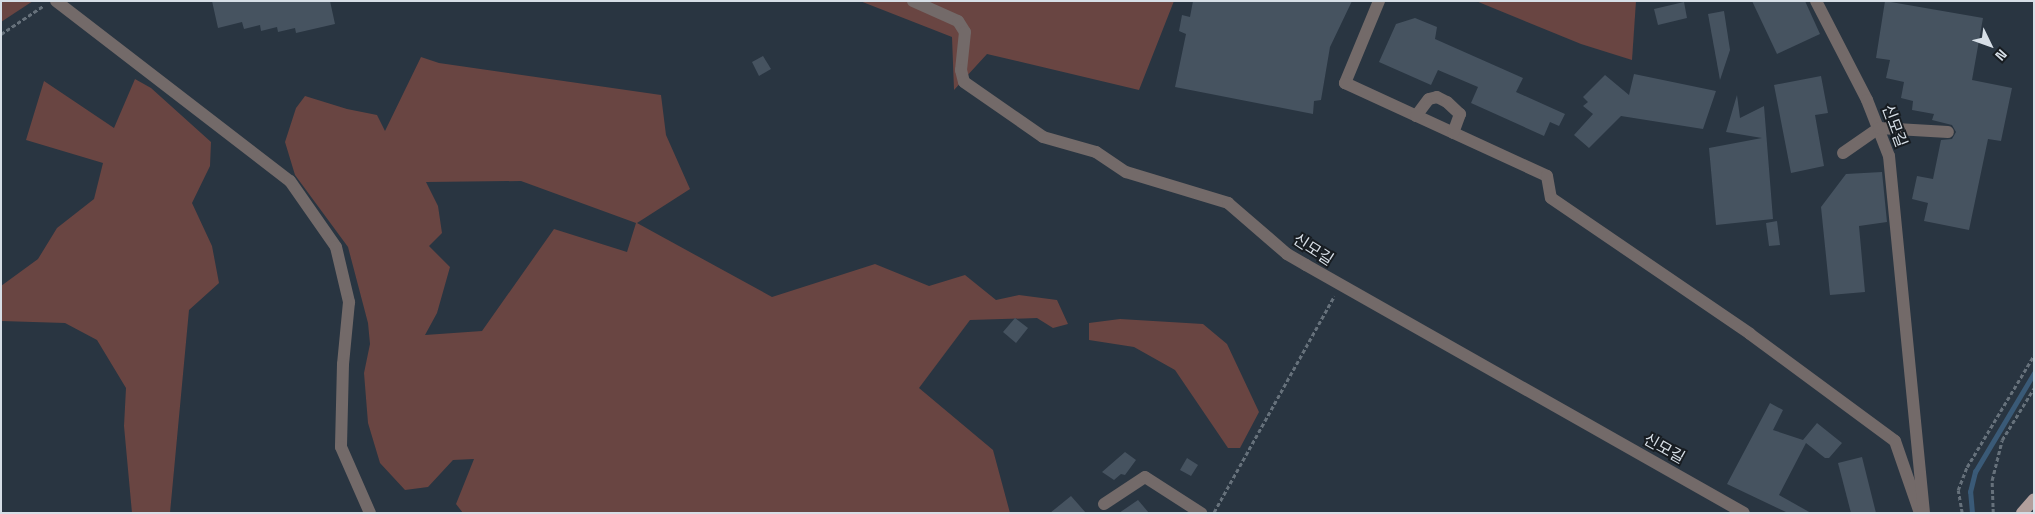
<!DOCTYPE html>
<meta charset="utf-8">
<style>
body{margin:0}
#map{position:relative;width:2035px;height:514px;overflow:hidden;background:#293541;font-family:"Space Grotesk","Noto Sans KR",sans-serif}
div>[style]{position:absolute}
.green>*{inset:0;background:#694542}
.stream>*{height:4.5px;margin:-2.25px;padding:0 2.25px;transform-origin:2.25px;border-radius:2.25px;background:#3a5a77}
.building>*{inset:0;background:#465360}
.path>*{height:2.5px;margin-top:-1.25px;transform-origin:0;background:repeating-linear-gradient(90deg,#66717b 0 4px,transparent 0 6.5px)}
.minor>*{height:12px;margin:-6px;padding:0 6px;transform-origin:6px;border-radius:6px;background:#736a69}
.major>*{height:12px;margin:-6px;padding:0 6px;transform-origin:6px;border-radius:6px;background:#b29f9c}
span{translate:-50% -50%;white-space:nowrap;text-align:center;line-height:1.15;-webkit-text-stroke:4px #171c21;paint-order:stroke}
.street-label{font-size:16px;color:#d6dee6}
.frame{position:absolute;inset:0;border:2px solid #d6dee6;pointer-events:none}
.north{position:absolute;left:1965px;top:20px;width:50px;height:50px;-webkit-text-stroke:4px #171c21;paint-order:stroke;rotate:132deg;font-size:14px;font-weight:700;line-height:20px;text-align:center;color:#d6dee6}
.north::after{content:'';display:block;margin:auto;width:18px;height:22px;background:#d6dee6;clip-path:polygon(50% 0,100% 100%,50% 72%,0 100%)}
</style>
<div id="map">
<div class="green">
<i style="clip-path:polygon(1px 1px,33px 1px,1px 22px)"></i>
<i style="clip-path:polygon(860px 1px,1174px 1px,1139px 90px,987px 54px,954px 90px,952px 37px)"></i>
<i style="clip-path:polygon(1476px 1px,1636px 1px,1632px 60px,1581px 44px)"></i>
<i style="clip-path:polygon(evenodd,421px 57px,439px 63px,661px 95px,666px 135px,690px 189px,637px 223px,772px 297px,875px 264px,929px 286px,965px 275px,996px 300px,1019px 295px,1057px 300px,1068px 324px,1053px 328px,1037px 318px,970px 320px,919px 388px,993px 450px,1010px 513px,463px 513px,456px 504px,474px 459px,453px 460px,428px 487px,405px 490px,380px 463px,368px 423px,364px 373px,370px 344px,368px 323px,348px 247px,295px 175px,285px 142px,296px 108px,305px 96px,347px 109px,377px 115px,385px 131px,421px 57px,521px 181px,636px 223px,627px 252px,554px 229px,482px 331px,425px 335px,437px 313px,450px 267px,429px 246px,442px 233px,438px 206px,426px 182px,521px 181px)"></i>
<i style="clip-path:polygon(135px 79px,151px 88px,211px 142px,210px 166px,192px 203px,212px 246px,219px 283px,189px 310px,170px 513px,132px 513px,124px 426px,126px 388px,97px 340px,65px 323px,1px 321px,1px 286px,38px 259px,57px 228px,94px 199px,103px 163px,26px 140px,44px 81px,114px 128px)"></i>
<i style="clip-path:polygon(1120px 319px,1203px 324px,1227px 344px,1259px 412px,1240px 448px,1228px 448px,1175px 370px,1134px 347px,1089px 340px,1089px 323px)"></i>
</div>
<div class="stream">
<i style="left:1972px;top:513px;width:21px;rotate:-95deg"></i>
<i style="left:1970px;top:492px;width:21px;rotate:-76deg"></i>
<i style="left:1975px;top:472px;width:115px;rotate:-59.2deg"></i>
</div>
<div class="building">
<i style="clip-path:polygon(212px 1px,330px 1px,335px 24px,296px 33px,295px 28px,278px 32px,277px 27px,261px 31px,260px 25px,244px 29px,242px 22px,218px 28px)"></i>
<i style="clip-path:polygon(1193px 1px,1352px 1px,1330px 47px,1321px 100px,1314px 101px,1313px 114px,1175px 87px,1186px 34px,1179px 31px,1182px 15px,1190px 17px)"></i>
<i style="clip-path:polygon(1752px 1px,1805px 1px,1820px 34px,1777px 54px)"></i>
<i style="clip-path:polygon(1885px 1px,1983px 18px,1972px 80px,2012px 88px,2001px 141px,1988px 139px,1969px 230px,1924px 221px,1928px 203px,1912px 199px,1917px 176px,1933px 179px,1941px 140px,1952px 139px,1956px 132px,1952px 125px,1932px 120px,1934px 114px,1912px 110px,1913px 101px,1901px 98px,1904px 82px,1886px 78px,1890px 60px,1876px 58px)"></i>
<i style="clip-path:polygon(1684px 2px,1687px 18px,1658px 25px,1654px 9px)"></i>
<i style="clip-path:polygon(1724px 11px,1730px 50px,1720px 80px,1708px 14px)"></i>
<i style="clip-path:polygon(1415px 18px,1437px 27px,1435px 39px,1523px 78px,1516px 92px,1565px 114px,1559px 126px,1550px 122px,1544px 136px,1471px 103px,1478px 87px,1438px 70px,1431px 85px,1379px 62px,1396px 24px)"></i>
<i style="clip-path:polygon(763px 56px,771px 69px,759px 76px,752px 62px)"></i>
<i style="clip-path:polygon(1634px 74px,1716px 91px,1703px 129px,1621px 116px,1589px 148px,1574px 135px,1593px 114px,1583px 106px,1588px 102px,1583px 97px,1605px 75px,1629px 95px)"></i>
<i style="clip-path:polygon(1821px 76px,1828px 113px,1815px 115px,1824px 166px,1791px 173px,1774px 85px)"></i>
<i style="clip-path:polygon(1737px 95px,1740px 118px,1764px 106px,1773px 219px,1716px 225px,1709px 148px,1762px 138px,1726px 132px)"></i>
<i style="clip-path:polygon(1882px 172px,1887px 222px,1859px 226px,1865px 292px,1830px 295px,1821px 207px,1846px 174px)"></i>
<i style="clip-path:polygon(1777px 221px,1780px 245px,1769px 246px,1766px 223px)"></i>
<i style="clip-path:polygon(1015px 318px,1028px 328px,1016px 343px,1003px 332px)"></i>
<i style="clip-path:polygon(1770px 403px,1783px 410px,1773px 430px,1803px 440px,1817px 423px,1842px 443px,1829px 458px,1825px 458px,1806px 443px,1779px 495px,1811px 513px,1788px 513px,1727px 484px)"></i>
<i style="clip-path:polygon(1125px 452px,1136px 460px,1125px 475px,1121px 474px,1114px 480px,1102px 472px)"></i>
<i style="clip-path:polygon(1862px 457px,1876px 513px,1851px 513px,1838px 463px)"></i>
<i style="clip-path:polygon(1187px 458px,1198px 465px,1191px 476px,1180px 470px)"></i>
<i style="clip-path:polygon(1071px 496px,1086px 513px,1050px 513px)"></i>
<i style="clip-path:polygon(1138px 500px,1149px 513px,1119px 513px)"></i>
</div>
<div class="path">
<i style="left:1px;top:34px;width:50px;rotate:-33.7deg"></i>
<i style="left:1214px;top:512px;width:247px;rotate:-60.9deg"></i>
<i style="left:1962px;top:513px;width:23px;rotate:-100deg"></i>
<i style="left:1958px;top:490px;width:25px;rotate:-69deg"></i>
<i style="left:1967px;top:467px;width:131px;rotate:-59.1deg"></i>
<i style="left:1993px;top:513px;width:33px;rotate:-92deg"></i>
<i style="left:1992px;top:480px;width:41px;rotate:-76deg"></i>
<i style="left:2002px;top:440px;width:61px;rotate:-58.4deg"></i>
</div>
<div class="minor">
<i style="left:56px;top:1px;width:295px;rotate:37.6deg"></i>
<i style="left:290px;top:181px;width:80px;rotate:55.1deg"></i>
<i style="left:336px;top:247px;width:57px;rotate:76.7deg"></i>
<i style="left:349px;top:302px;width:62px;rotate:95.5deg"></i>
<i style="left:343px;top:364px;width:83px;rotate:91.4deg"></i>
<i style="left:341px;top:447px;width:72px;rotate:66.3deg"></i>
<i style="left:913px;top:1px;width:49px;rotate:24deg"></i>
<i style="left:958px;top:21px;width:13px;rotate:58deg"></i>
<i style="left:965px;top:32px;width:38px;rotate:96deg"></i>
<i style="left:961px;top:70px;width:12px;rotate:76deg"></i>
<i style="left:964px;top:82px;width:96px;rotate:34.8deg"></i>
<i style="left:1043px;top:137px;width:55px;rotate:15.8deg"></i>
<i style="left:1096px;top:152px;width:36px;rotate:34deg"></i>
<i style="left:1126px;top:172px;width:107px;rotate:16.9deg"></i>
<i style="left:1228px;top:203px;width:78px;rotate:40.8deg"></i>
<i style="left:1287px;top:254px;width:22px;rotate:30deg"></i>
<i style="left:1306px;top:265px;width:503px;rotate:29.52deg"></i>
<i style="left:1379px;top:1px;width:89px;rotate:112.5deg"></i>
<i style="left:1345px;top:83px;width:222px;rotate:24.7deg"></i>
<i style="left:1547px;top:176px;width:22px;rotate:80deg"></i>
<i style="left:1551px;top:198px;width:241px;rotate:34.3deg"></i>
<i style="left:1750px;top:334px;width:180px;rotate:36.4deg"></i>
<i style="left:1895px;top:441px;width:76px;rotate:70.9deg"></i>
<i style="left:1816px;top:1px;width:111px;rotate:62.7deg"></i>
<i style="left:1867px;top:100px;width:60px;rotate:68.6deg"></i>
<i style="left:1889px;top:156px;width:359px;rotate:84.4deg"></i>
<i style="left:1416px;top:116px;width:21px;rotate:-53deg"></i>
<i style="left:1429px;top:99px;width:8px;rotate:-14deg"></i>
<i style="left:1437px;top:97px;width:11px;rotate:27deg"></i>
<i style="left:1447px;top:102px;width:18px;rotate:43deg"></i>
<i style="left:1460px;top:114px;width:20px;rotate:110deg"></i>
<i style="left:1843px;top:153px;width:44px;rotate:-34.8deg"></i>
<i style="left:1879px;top:128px;width:69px;rotate:3.3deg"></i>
<i style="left:1104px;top:504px;width:49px;rotate:-33.4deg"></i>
<i style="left:1145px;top:477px;width:67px;rotate:32.7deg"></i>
</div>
<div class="major">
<i style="left:2022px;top:513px;width:18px;rotate:-49deg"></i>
</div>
<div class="street-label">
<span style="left:1894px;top:126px;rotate:70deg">신모길</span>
<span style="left:1313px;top:250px;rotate:33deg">신모길</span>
<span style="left:1664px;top:449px;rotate:29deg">신모길</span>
</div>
<div class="frame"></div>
<div class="north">N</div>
</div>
